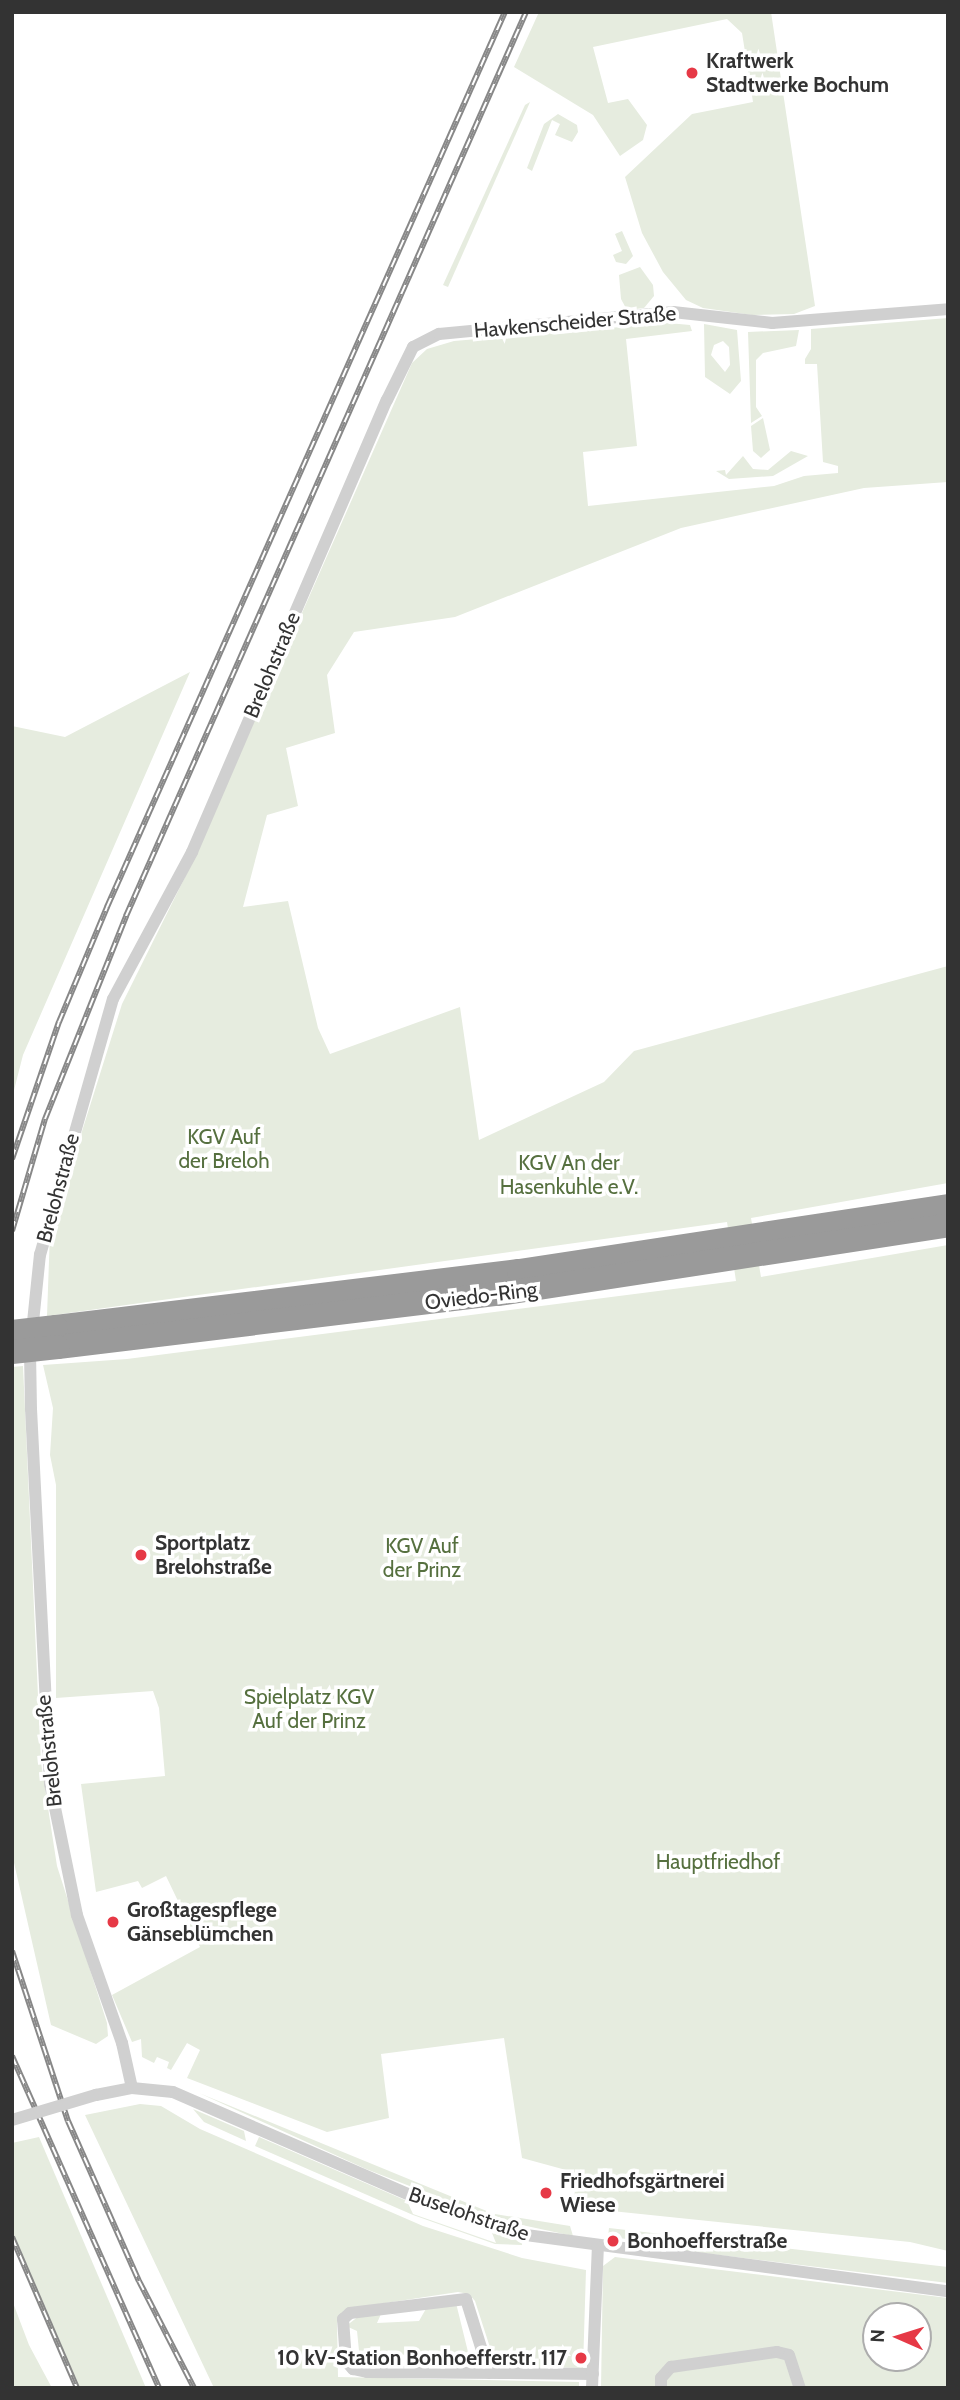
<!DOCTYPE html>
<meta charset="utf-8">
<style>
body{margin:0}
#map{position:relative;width:960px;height:2400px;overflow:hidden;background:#fff;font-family:Cabin,sans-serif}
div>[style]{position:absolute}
.green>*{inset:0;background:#e6ecdf}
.street>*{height:12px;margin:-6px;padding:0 6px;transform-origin:6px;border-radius:6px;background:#d0d0d0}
.highway>*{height:24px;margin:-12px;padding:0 12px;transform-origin:12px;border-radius:12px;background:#9a9a9a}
.rail>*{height:6px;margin-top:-3px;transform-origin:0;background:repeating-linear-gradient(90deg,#fff 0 10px,#888 0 20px);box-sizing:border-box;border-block:2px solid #888}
.street-bridge>*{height:12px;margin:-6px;padding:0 6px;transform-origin:6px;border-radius:6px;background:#d0d0d0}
.highway-bridge>*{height:24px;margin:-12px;padding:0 12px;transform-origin:12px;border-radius:12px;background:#9a9a9a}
.dots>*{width:19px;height:19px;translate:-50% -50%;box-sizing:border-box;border:4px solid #fff;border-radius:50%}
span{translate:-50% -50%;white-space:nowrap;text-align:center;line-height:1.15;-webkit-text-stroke:7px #fff;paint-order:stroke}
.poi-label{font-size:21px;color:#333;font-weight:700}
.left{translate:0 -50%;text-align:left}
.right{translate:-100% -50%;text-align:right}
.street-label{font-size:21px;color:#333}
.park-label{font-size:21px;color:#56703f}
.frame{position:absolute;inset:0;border:14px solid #333;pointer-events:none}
.north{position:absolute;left:862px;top:2302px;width:70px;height:70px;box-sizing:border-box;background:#fff;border:2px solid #adadad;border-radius:50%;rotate:273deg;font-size:19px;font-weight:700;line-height:28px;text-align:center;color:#333}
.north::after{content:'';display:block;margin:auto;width:24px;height:32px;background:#e63946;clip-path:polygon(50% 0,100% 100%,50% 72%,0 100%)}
</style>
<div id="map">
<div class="green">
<i style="clip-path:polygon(539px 12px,771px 12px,815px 306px,794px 314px,752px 315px,703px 308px,686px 300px,663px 272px,642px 233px,625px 177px,692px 114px,753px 102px,742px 33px,727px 19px,593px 47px,608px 103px,628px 99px,647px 125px,643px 140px,620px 156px,593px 115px,514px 67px)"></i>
<i style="clip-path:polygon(530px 102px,448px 287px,443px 285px,525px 105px)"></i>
<i style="clip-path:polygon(558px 114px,577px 125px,578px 132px,572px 142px,555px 135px,560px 124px,552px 120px,532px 171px,527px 168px,544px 124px)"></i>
<i style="clip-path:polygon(622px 231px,633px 256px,626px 264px,616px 262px,613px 255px,622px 251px,615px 234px)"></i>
<i style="clip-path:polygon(640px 267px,653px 285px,654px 296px,644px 308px,627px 310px,621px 299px,619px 275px)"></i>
<i style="clip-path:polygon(948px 318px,948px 482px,864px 488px,681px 528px,455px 617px,354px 632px,327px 675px,335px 733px,286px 748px,298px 806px,267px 815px,243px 907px,288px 901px,318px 1028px,330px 1054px,460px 1007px,479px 1140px,604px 1082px,634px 1051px,948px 966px,948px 1183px,751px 1218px,761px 1277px,948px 1245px,948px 2251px,910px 2242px,573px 2207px,577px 2173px,522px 2158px,504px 2038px,381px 2054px,389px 2118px,327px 2132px,187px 2078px,200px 2050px,187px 2043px,171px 2070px,167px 2068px,169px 2062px,157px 2057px,154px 2063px,142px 2057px,141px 2039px,132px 2042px,112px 1995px,200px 1947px,166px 1876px,142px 1888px,138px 1881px,96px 1892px,81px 1784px,165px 1776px,159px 1708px,153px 1691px,56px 1698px,56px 1485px,50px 1455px,53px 1408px,43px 1365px,127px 1359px,736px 1281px,727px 1222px,47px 1316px,50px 1233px,122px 1004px,191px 865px,412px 363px,427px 349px,454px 341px,668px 323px,690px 325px,692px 331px,626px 339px,637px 446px,583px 452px,588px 506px,774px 486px,804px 476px,838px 473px,838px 466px,823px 462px,817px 364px,805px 364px,805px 359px,811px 349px,811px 329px)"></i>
<i style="clip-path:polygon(evenodd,704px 324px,737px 330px,741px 381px,730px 394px,705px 377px,704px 324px,723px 341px,729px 347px,730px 365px,725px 372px,711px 355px,714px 345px,723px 341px)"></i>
<i style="clip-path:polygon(799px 330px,796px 346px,763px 353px,756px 360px,756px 407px,762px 416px,751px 423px,748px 332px)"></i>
<i style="clip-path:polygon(763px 418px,770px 450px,761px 458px,753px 451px,751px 426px)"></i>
<i style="clip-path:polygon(791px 451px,808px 456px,773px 476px,729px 479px,716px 471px,725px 470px,726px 475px,743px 456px,753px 469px,768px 470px)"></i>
<i style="clip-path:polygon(190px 672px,23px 1055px,12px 1098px,12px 726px,65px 737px)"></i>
<i style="clip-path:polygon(23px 1366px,41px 1762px,57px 1866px,107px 2023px,108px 2036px,96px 2044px,51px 2025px,12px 1854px,12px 1367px)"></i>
<i style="clip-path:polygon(199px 2093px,489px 2212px,489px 2217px,366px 2169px)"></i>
<i style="clip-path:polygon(140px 2104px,161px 2106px,200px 2129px,423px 2226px,522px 2258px,586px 2270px,583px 2368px,496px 2366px,475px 2301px,469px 2294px,458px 2292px,346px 2309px,337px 2323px,338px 2377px,579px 2382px,579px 2388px,214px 2388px,85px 2115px)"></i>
<i style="clip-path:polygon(193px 2109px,244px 2131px,246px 2141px,204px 2122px)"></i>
<i style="clip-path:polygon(39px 2137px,146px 2388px,77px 2388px,45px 2319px,12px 2237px,12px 2143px)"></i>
<i style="clip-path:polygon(259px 2137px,407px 2201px,413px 2214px,496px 2243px,492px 2233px,522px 2241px,522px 2245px,495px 2244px,413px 2215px,255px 2146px)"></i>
<i style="clip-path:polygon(495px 2214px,570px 2226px,573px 2236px,494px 2219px)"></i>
<i style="clip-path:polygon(609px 2228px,948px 2267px,948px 2283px,637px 2245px,637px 2240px,608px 2237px)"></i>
<i style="clip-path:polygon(evenodd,615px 2257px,948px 2298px,948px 2388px,601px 2388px,603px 2266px,615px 2257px,876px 2316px,918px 2316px,918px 2358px,876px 2358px,876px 2316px)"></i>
<i style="clip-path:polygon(12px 2300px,29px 2345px,52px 2388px,12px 2388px)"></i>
<i style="clip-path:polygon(456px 2303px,469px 2356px,457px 2358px,457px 2367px,414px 2367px,420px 2355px,376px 2354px,367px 2365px,360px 2361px,357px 2331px,346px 2326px,359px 2316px,381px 2314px,377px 2323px,419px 2321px,427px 2307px)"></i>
</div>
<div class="street">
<i style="left:132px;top:2088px;width:46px;rotate:-102.5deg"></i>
<i style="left:122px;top:2043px;width:136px;rotate:-109.4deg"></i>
<i style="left:77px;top:1915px;width:134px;rotate:-101.6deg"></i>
<i style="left:50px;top:1784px;width:375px;rotate:-92.9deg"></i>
<i style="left:31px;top:1409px;width:58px;rotate:-91deg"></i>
<i style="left:30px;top:1351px;width:97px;rotate:-84.1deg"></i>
<i style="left:40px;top:1255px;width:266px;rotate:-74.1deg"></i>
<i style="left:113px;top:999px;width:167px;rotate:-61.7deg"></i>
<i style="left:192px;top:852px;width:492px;rotate:-66.7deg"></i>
<i style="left:387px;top:400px;width:59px;rotate:-63.9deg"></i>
<i style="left:413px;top:347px;width:29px;rotate:-27deg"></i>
<i style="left:439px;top:334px;width:235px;rotate:-5.4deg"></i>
<i style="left:673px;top:312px;width:100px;rotate:6.3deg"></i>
<i style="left:772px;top:323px;width:177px;rotate:-4.5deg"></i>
<i style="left:96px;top:2095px;width:37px;rotate:-11deg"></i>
<i style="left:132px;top:2088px;width:41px;rotate:5.6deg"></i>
<i style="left:173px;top:2092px;width:258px;rotate:23.5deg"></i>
<i style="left:410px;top:2195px;width:123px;rotate:19deg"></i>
<i style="left:526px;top:2235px;width:426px;rotate:7.6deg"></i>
<i style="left:489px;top:2373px;width:77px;rotate:-107.3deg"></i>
<i style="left:466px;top:2299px;width:117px;rotate:173.1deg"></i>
<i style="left:350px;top:2313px;width:9px;rotate:139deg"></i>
<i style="left:343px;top:2319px;width:42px;rotate:85.9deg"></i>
<i style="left:346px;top:2361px;width:11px;rotate:49deg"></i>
<i style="left:353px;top:2369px;width:14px;rotate:12deg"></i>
<i style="left:367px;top:2372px;width:136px;rotate:0.4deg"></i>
<i style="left:503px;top:2373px;width:90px;rotate:0.6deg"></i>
<i style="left:592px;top:2388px;width:141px;rotate:-87.6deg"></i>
<i style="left:661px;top:2388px;width:10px;rotate:-90deg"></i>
<i style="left:661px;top:2378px;width:15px;rotate:-48deg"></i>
<i style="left:671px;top:2367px;width:107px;rotate:-8.1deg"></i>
<i style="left:777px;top:2352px;width:12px;rotate:14deg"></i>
<i style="left:789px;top:2355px;width:35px;rotate:72deg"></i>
</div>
<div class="highway">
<i style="left:56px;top:1327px;width:466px;rotate:-6.9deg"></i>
<i style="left:519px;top:1271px;width:434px;rotate:-8.6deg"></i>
<i style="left:58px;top:1347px;width:444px;rotate:-6.9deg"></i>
<i style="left:499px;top:1294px;width:454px;rotate:-8.7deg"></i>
</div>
<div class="rail">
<i style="left:12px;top:1159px;width:145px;rotate:-71.1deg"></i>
<i style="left:59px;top:1022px;width:125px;rotate:-67.3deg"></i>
<i style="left:107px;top:907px;width:980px;rotate:-66.03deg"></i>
<i style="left:12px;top:1231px;width:117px;rotate:-73.6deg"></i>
<i style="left:45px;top:1119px;width:219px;rotate:-68.2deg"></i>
<i style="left:126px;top:916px;width:989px;rotate:-66.13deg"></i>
<i style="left:12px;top:1951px;width:179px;rotate:71.8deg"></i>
<i style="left:68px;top:2121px;width:175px;rotate:66.1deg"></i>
<i style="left:139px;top:2281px;width:120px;rotate:62.8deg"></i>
<i style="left:12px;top:2056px;width:363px;rotate:66.1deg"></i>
<i style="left:12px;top:2237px;width:164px;rotate:66.7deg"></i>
</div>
<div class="street-bridge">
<i style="left:12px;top:2120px;width:88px;rotate:-16.6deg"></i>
</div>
<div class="highway-bridge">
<i style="left:12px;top:1332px;width:44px;rotate:-6.5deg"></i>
<i style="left:12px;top:1352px;width:46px;rotate:-6.2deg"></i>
</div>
<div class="dots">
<i style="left:692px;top:73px;background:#e63946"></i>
<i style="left:141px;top:1555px;background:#e63946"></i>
<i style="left:113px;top:1922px;background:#e63946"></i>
<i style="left:546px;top:2193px;background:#e63946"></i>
<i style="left:613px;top:2241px;background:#e63946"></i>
<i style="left:581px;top:2358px;background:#e63946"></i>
</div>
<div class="poi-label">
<span class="left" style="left:706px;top:73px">Kraftwerk<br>Stadtwerke Bochum</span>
<span class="left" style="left:155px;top:1555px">Sportplatz<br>Brelohstraße</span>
<span class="left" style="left:127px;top:1922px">Großtagespflege<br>Gänseblümchen</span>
<span class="left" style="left:560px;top:2193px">Friedhofsgärtnerei<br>Wiese</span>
<span class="left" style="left:627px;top:2241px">Bonhoefferstraße</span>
<span class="right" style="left:567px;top:2358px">10 kV-Station Bonhoefferstr. 117</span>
</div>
<div class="street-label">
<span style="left:575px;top:322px;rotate:-5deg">Havkenscheider Straße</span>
<span style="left:272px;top:665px;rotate:-67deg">Brelohstraße</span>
<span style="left:58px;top:1188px;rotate:-75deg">Brelohstraße</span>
<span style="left:481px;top:1296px;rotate:-7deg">Oviedo-Ring</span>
<span style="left:49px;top:1751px;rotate:-96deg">Brelohstraße</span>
<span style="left:469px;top:2214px;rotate:19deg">Buselohstraße</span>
</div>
<div class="park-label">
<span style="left:224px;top:1149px">KGV Auf<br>der Breloh</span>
<span style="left:569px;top:1175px">KGV An der<br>Hasenkuhle e.V.</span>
<span style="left:422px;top:1558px">KGV Auf<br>der Prinz</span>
<span style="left:309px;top:1709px">Spielplatz KGV<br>Auf der Prinz</span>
<span style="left:718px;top:1862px">Hauptfriedhof</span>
</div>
<div class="frame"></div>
<div class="north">N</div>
</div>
